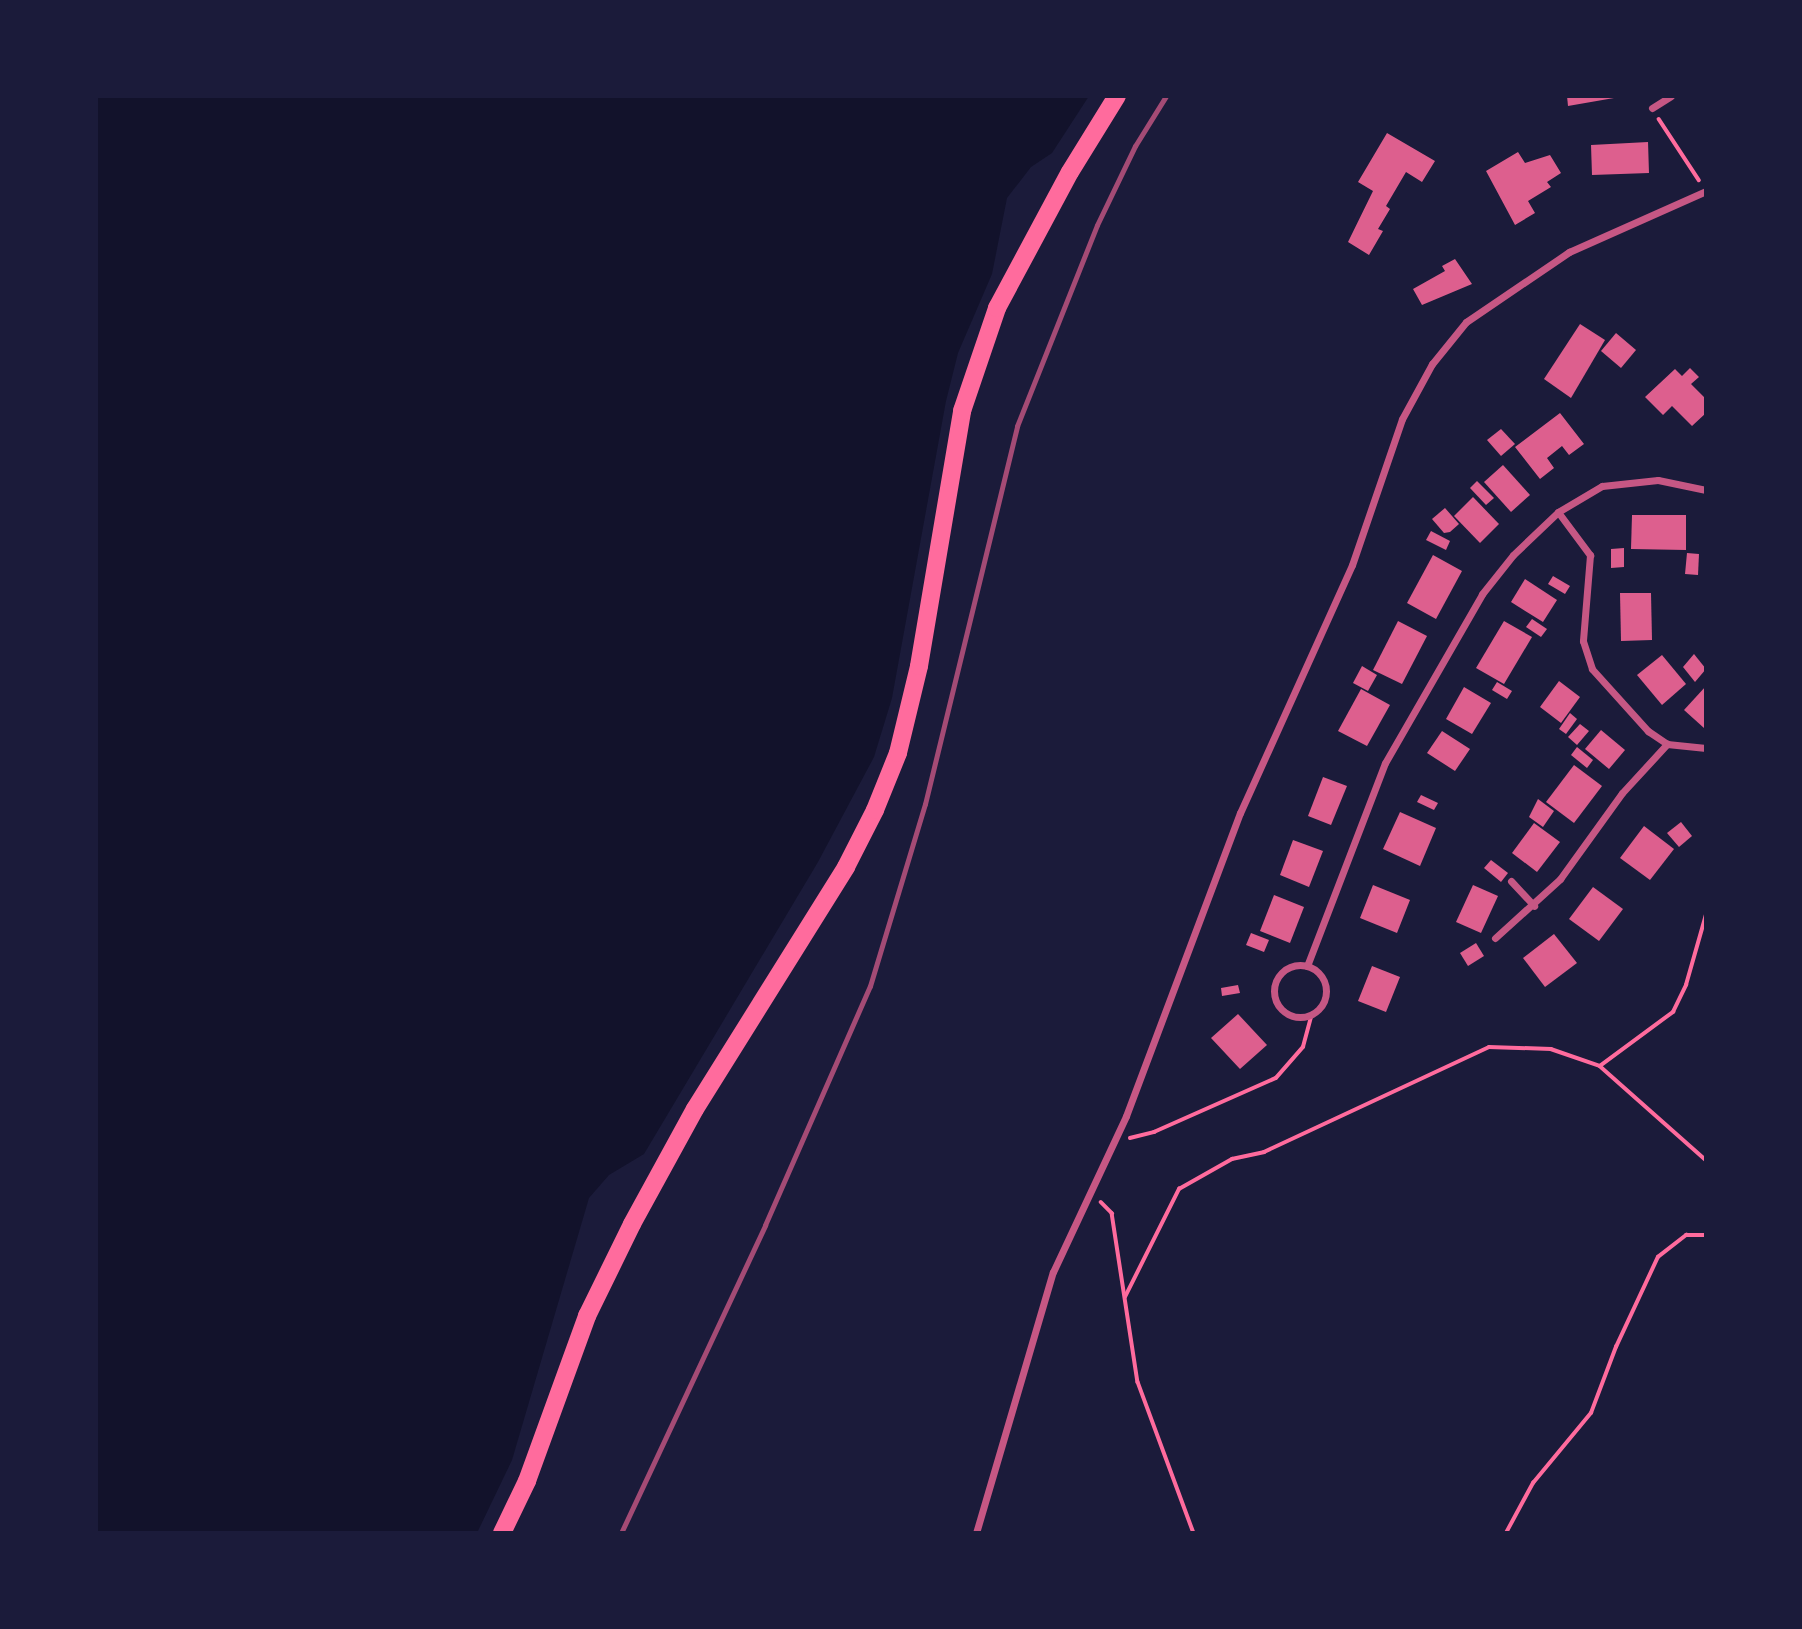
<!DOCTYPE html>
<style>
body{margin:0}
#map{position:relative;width:1802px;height:1629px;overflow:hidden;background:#1b1b3a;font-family:Barlow,sans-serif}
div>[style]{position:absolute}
.water>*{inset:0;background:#12122b}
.building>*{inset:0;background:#dd5f8e}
.path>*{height:3.5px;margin:-1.75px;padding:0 1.75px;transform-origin:1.75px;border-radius:1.75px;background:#ff6b9d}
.minor>*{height:7px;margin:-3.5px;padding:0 3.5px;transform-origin:3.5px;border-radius:3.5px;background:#c65784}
.minor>.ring{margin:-3.5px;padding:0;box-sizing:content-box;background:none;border:7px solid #c65784;border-radius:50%}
.primary>*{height:18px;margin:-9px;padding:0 9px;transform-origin:9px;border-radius:9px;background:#ff6b9d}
.rail>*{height:5px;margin:-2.5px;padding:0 2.5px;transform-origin:2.5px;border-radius:2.5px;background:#a44b75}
span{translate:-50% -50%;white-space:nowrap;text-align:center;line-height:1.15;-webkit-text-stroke:6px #1b1b3a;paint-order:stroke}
.frame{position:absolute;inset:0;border:98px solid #1b1b3a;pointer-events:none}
</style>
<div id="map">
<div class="water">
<i style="clip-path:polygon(96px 96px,1089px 96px,1052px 153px,1031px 167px,1007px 198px,992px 274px,958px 353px,946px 401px,892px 698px,874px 757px,818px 862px,644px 1154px,609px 1175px,589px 1198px,512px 1460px,477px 1533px,96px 1533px)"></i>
</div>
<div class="building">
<i style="clip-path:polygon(1567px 96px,1614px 96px,1614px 98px,1568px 106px)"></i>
<i style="clip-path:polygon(1387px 133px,1435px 161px,1422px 182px,1406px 172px,1386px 206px,1390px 209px,1378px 229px,1383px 231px,1369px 255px,1348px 242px,1373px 191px,1358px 182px)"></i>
<i style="clip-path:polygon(1648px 142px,1649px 173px,1592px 175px,1591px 145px)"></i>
<i style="clip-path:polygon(1518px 152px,1525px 163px,1550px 155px,1561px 173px,1547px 182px,1551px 187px,1528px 201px,1535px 213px,1515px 225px,1486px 171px)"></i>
<i style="clip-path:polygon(1455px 259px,1472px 284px,1422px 305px,1413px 289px,1445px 271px,1442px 266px)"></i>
<i style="clip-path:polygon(1580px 324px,1605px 340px,1571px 398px,1544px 379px)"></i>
<i style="clip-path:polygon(1616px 333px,1636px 350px,1621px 368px,1601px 351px)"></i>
<i style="clip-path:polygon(1690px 368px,1699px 377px,1691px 384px,1706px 399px,1706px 413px,1692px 426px,1672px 406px,1663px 415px,1645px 397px,1675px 369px,1682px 376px)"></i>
<i style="clip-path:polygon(1560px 413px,1584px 444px,1569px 455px,1562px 446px,1547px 458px,1554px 468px,1540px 479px,1515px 447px)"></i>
<i style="clip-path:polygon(1501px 429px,1515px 444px,1501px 456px,1487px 440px)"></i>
<i style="clip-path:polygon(1503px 465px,1530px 495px,1511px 512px,1484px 482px)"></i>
<i style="clip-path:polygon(1477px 481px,1494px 498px,1486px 505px,1470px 488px)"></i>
<i style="clip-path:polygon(1473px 497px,1499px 524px,1480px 543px,1454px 516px)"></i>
<i style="clip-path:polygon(1445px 508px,1459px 524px,1450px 532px,1444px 533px,1432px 519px)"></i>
<i style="clip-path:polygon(1632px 515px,1686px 515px,1686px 550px,1631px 549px)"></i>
<i style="clip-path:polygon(1431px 531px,1450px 541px,1446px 550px,1426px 540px)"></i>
<i style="clip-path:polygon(1624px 548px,1624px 567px,1611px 568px,1611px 549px)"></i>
<i style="clip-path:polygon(1687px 553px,1699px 554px,1698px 575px,1685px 574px)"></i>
<i style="clip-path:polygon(1433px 555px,1462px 571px,1436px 619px,1407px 603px)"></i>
<i style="clip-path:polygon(1553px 576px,1570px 586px,1565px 594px,1548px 584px)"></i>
<i style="clip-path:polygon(1525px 579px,1557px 600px,1543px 622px,1511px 602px)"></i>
<i style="clip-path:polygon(1620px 593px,1651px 593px,1652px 640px,1621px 641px)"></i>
<i style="clip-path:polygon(1532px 619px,1547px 629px,1541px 637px,1526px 627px)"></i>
<i style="clip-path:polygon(1398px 621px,1427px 636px,1402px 684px,1373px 670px)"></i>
<i style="clip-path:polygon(1504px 621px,1532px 637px,1504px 684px,1476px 668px)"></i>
<i style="clip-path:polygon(1694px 654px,1706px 669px,1695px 682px,1683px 667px)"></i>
<i style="clip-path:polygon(1662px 655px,1686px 684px,1662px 705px,1637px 675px)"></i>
<i style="clip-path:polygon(1362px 666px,1377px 675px,1368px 691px,1353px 683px)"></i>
<i style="clip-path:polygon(1559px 681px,1580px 697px,1561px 723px,1540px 707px)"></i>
<i style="clip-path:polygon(1497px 682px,1512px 691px,1507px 699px,1492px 690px)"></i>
<i style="clip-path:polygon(1706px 686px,1706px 726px,1704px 728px,1684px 710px)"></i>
<i style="clip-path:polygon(1464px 687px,1491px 703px,1472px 734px,1446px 719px)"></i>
<i style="clip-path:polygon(1361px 689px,1390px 705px,1367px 746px,1338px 731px)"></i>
<i style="clip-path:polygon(1570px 713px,1577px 719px,1566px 734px,1559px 729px)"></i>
<i style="clip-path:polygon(1580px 724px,1589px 731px,1577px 745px,1568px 737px)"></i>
<i style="clip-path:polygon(1601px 730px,1625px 750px,1609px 769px,1585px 749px)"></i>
<i style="clip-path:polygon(1442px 731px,1470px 749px,1455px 771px,1427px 753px)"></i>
<i style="clip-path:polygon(1577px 747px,1593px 760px,1587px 768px,1571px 755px)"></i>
<i style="clip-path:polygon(1574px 765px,1602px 786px,1574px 823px,1546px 802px)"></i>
<i style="clip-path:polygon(1323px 777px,1347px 786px,1331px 825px,1308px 816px)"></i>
<i style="clip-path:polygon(1421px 795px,1438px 803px,1434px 810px,1417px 802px)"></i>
<i style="clip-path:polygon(1538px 799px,1554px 811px,1543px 827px,1529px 817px)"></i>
<i style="clip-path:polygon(1400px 812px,1436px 828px,1420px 866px,1383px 849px)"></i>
<i style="clip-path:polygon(1681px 822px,1692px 836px,1679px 847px,1667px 833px)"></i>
<i style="clip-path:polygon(1534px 823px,1560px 842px,1537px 872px,1512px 853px)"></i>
<i style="clip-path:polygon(1644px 826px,1674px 849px,1650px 880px,1620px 858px)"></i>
<i style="clip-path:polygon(1293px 840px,1323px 851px,1309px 887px,1280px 875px)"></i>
<i style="clip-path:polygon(1491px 860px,1508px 873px,1501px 882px,1484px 868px)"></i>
<i style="clip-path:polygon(1373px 885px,1410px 900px,1397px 933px,1360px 918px)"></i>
<i style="clip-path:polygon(1473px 885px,1498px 896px,1481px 933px,1456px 922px)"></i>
<i style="clip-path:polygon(1593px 887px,1623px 909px,1599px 941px,1569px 919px)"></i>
<i style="clip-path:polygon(1274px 895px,1304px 907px,1290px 943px,1260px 931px)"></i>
<i style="clip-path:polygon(1251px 933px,1269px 940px,1264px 952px,1246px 945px)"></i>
<i style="clip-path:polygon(1554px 934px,1577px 963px,1545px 987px,1523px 958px)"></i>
<i style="clip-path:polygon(1476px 943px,1484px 956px,1468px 966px,1460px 953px)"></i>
<i style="clip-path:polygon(1372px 966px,1400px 977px,1386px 1012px,1358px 1001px)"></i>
<i style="clip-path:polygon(1238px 985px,1240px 993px,1222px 996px,1221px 988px)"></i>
<i style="clip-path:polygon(1238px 1014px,1267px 1045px,1240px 1069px,1211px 1038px)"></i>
</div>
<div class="path">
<i style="left:1659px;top:119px;width:73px;rotate:56.7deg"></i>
<i style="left:1600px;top:1066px;width:91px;rotate:-36.5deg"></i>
<i style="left:1673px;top:1012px;width:30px;rotate:-64deg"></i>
<i style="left:1686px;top:985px;width:73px;rotate:-74.1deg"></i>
<i style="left:1130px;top:1138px;width:25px;rotate:-14deg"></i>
<i style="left:1154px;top:1132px;width:133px;rotate:-23.9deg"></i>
<i style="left:1276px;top:1078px;width:41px;rotate:-48.9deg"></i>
<i style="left:1303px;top:1047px;width:34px;rotate:-75deg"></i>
<i style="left:1101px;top:1202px;width:16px;rotate:45deg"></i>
<i style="left:1112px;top:1213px;width:171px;rotate:81.3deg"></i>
<i style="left:1138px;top:1382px;width:161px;rotate:69.7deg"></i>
<i style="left:1125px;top:1297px;width:121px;rotate:-63.4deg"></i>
<i style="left:1179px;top:1189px;width:61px;rotate:-29.5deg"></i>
<i style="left:1232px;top:1159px;width:33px;rotate:-12deg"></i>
<i style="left:1264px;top:1152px;width:248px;rotate:-25deg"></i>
<i style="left:1489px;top:1047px;width:62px;rotate:1.8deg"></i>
<i style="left:1551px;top:1049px;width:52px;rotate:19.1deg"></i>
<i style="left:1600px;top:1066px;width:142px;rotate:41.6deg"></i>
<i style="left:1506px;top:1533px;width:57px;rotate:-61.6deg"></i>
<i style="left:1533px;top:1483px;width:91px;rotate:-50.4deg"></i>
<i style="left:1591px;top:1413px;width:71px;rotate:-69.3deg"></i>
<i style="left:1616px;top:1347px;width:99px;rotate:-65deg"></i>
<i style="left:1658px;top:1257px;width:36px;rotate:-38deg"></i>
<i style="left:1686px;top:1235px;width:20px"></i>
</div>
<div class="minor">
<i style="left:1652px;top:108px;width:22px;rotate:-32deg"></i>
<i style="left:1558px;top:512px;width:54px;rotate:53.3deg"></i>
<i style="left:1590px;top:555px;width:86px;rotate:94.7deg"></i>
<i style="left:1583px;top:641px;width:29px;rotate:72deg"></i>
<i style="left:1592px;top:669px;width:84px;rotate:47.9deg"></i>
<i style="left:1648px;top:731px;width:23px;rotate:34deg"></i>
<i style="left:1667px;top:744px;width:39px;rotate:6deg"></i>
<i style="left:1511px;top:881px;width:34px;rotate:47deg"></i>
<i style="left:1495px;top:938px;width:88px;rotate:-42.2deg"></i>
<i style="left:1560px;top:879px;width:106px;rotate:-54.2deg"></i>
<i style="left:1622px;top:793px;width:67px;rotate:-47.4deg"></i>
<i class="ring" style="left:1274px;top:965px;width:45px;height:45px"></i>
<i style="left:1307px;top:966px;width:217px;rotate:-69deg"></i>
<i style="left:1385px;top:763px;width:195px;rotate:-60.1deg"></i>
<i style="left:1482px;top:594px;width:50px;rotate:-51.5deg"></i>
<i style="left:1513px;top:555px;width:62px;rotate:-43.7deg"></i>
<i style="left:1558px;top:512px;width:51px;rotate:-30.6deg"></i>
<i style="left:1602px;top:486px;width:56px;rotate:-6.1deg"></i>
<i style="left:1658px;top:480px;width:49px;rotate:11.8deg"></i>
<i style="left:976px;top:1533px;width:272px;rotate:-73.6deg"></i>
<i style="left:1053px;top:1272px;width:172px;rotate:-64.9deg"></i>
<i style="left:1126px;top:1116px;width:324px;rotate:-69.4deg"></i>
<i style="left:1240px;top:813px;width:272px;rotate:-65.7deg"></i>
<i style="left:1352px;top:565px;width:154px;rotate:-71.1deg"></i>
<i style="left:1402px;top:419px;width:63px;rotate:-61.4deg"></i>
<i style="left:1432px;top:364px;width:54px;rotate:-51deg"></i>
<i style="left:1466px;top:322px;width:125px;rotate:-34.2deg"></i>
<i style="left:1569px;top:252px;width:150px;rotate:-24deg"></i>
</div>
<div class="primary">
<i style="left:502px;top:1533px;width:58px;rotate:-64.3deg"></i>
<i style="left:527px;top:1481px;width:176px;rotate:-70deg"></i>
<i style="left:587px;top:1316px;width:102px;rotate:-63.9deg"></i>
<i style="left:632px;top:1224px;width:131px;rotate:-61.3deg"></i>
<i style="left:695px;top:1109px;width:285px;rotate:-58deg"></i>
<i style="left:846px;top:867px;width:64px;rotate:-63deg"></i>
<i style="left:875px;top:810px;width:61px;rotate:-68deg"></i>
<i style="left:898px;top:753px;width:89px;rotate:-76.4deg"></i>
<i style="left:919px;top:666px;width:259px;rotate:-80.4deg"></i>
<i style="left:962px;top:411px;width:109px;rotate:-71.2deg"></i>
<i style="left:997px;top:308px;width:154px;rotate:-61.8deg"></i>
<i style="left:1070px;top:172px;width:89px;rotate:-58.3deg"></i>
</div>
<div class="rail">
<i style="left:621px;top:1533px;width:340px;rotate:-64.9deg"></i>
<i style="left:765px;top:1225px;width:261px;rotate:-66.3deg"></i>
<i style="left:870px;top:986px;width:190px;rotate:-73.2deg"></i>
<i style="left:925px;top:804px;width:389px;rotate:-76.3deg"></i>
<i style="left:1017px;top:426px;width:216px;rotate:-68.3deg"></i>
<i style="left:1097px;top:225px;width:88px;rotate:-64.3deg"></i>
<i style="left:1135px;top:146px;width:59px;rotate:-58.2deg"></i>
</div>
<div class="frame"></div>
</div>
